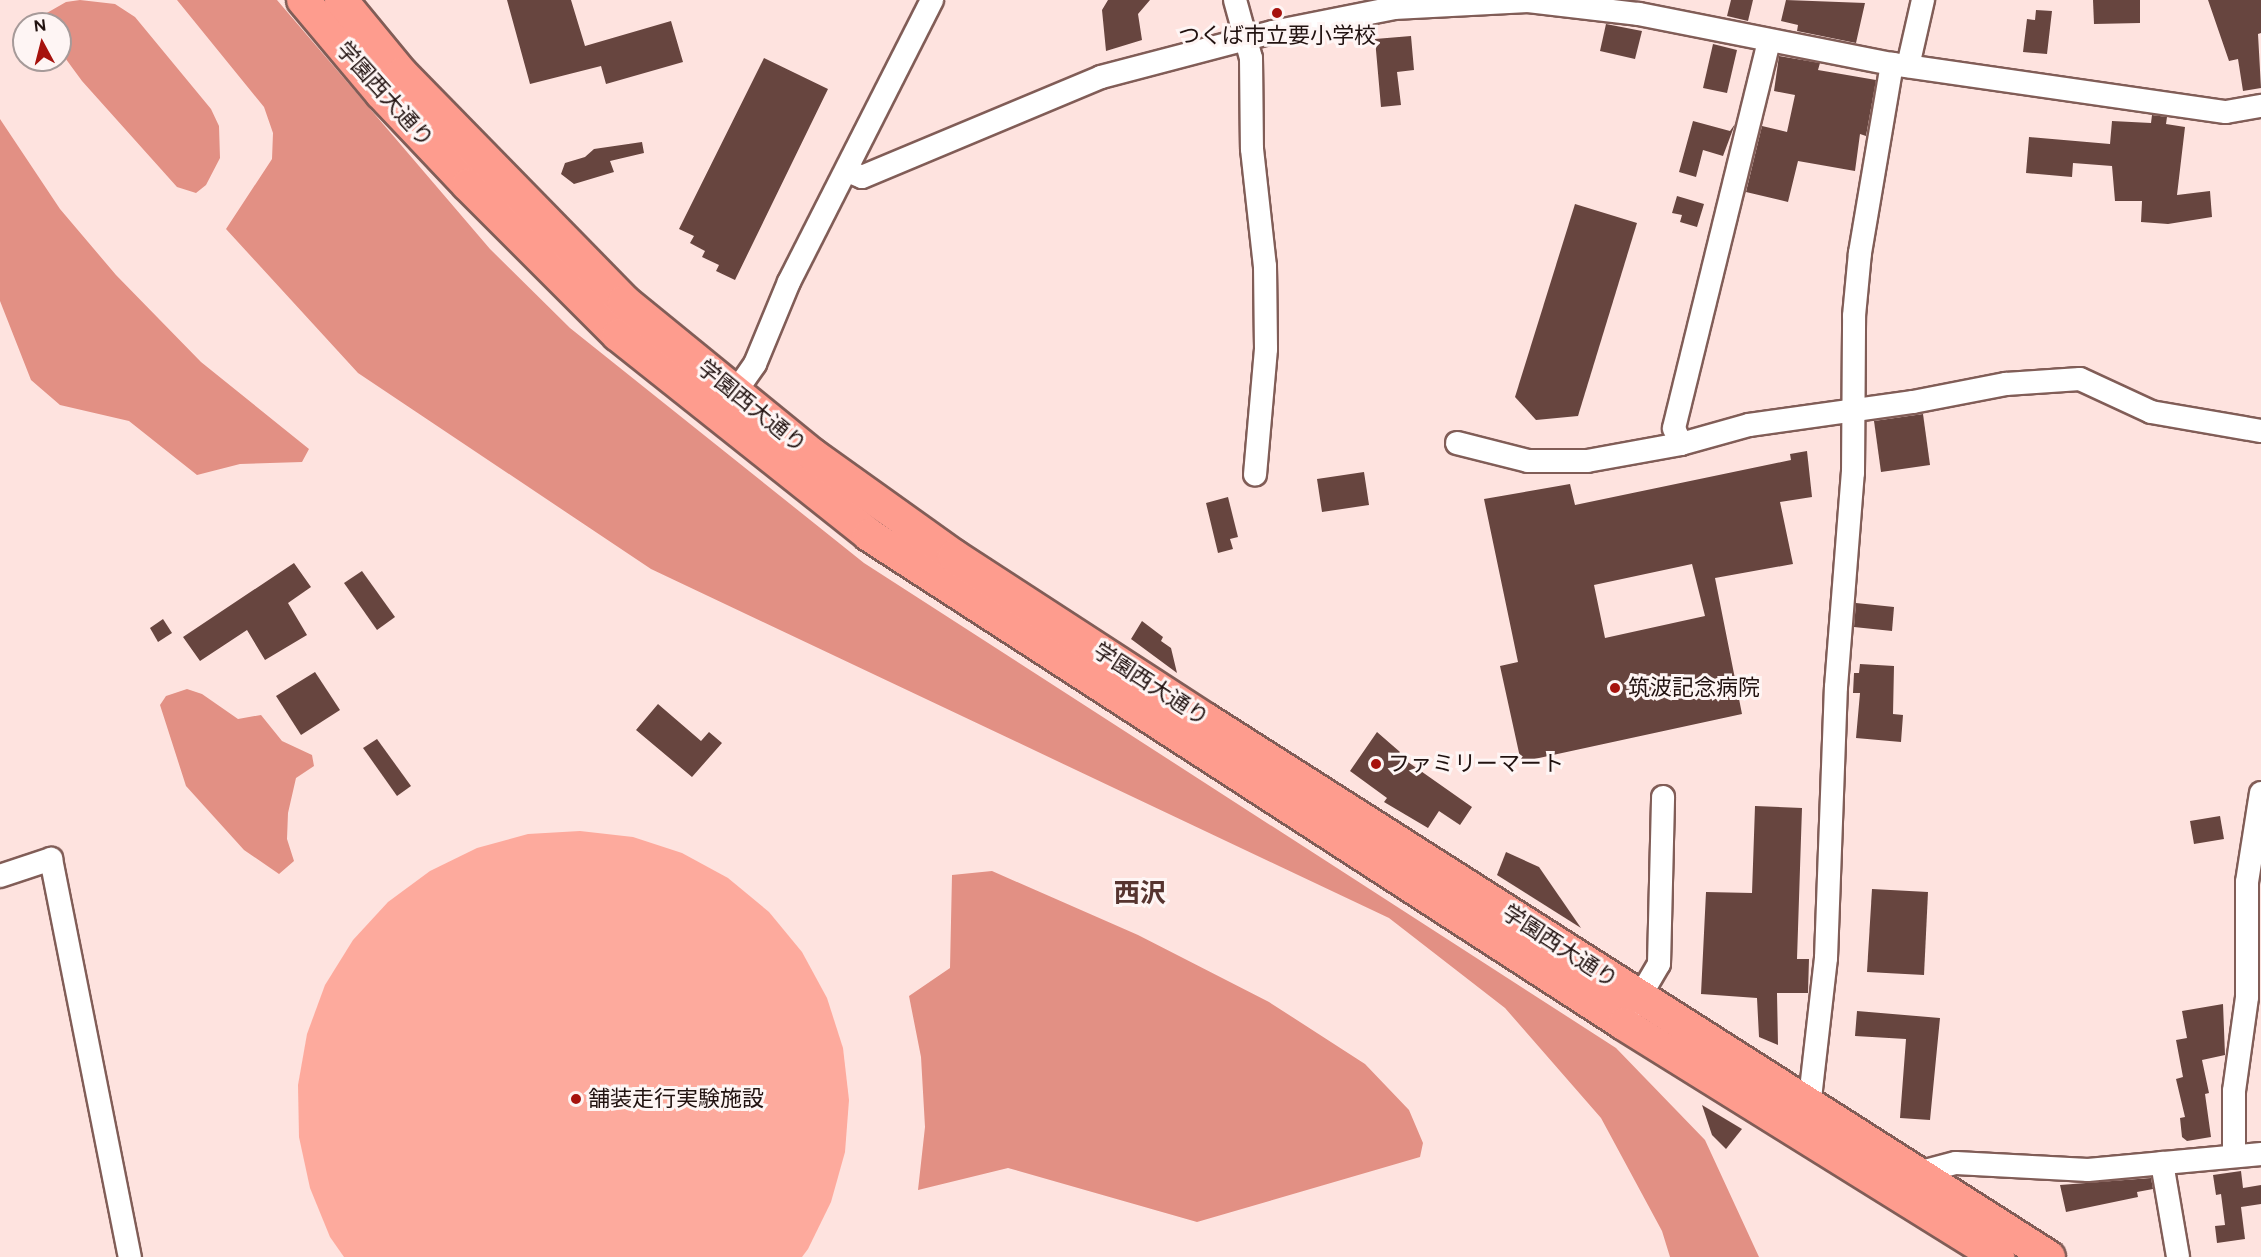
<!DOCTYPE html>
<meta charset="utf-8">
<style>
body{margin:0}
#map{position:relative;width:2261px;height:1257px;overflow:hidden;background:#fee3df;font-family:Figtree,"Noto Sans JP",sans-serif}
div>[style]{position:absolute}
.green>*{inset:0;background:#fdaa9d}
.forest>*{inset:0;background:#e29084}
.building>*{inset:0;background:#67453f}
.roads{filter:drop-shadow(2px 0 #815d57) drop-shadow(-2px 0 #815d57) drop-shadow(0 2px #815d57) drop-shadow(0 -2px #815d57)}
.minor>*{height:22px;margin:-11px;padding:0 11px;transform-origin:11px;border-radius:11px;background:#fff}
.highway>*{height:32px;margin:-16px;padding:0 16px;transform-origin:16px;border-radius:16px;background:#fe9c8e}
.dots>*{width:16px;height:16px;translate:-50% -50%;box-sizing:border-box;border:3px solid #fef5f4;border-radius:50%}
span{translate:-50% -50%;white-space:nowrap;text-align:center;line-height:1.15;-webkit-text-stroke:6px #fef5f4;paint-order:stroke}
.poi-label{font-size:22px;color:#211210}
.left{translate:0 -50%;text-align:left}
.street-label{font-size:22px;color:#211210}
.quarter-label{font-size:26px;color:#56342f;font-weight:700}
.north{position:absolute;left:12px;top:12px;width:60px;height:60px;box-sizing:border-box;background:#fef5f4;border:2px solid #a69a99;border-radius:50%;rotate:353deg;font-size:16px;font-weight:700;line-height:24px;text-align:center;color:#211210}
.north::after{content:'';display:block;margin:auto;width:21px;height:27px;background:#a6120d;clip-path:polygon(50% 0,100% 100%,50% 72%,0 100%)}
</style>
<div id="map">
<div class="green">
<i style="clip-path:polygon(580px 831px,633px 837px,682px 853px,728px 878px,769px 912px,802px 952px,827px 998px,843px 1048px,849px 1100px,845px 1152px,831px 1202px,808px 1249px,802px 1257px,344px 1257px,330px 1237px,310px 1188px,299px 1137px,298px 1085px,307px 1034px,325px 985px,353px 940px,388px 902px,430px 871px,477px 848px,528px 834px)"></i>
</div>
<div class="forest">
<i style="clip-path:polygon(80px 0,115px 4px,135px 17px,211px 109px,219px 126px,220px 158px,206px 185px,196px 193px,177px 187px,82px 81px,60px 51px,60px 24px,43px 24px,45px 14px,66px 2px)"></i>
<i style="clip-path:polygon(177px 0,277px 0,490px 249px,570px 328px,864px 563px,1616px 1048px,1705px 1140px,1759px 1257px,1670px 1257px,1662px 1231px,1601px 1118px,1505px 1008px,1389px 918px,651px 569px,358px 373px,226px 229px,272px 159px,273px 133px,264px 107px)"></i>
<i style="clip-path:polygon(0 119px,60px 209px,116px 275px,201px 362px,309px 449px,302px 462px,240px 464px,197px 475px,129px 421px,60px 405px,31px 380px,0 301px)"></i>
<i style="clip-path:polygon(187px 689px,202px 694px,238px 719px,261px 715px,282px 741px,312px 755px,314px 766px,296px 778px,288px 813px,287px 839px,294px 861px,279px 874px,244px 850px,186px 786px,160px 705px,166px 696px)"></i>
<i style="clip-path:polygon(992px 871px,1138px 935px,1269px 1002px,1365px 1064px,1409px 1110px,1423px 1143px,1420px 1157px,1197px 1222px,1008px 1168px,918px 1190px,925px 1127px,921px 1057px,909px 996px,950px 968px,952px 875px)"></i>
</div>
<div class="building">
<i style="clip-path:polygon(507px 0,571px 0,585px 46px,671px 21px,683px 62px,606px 84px,601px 66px,530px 84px)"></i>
<i style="clip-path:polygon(1108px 0,1150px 0,1138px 14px,1142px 40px,1106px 51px,1102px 10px)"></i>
<i style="clip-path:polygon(1731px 0,1753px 0,1748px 21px,1727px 16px)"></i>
<i style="clip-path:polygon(1786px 0,1865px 3px,1856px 43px,1797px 31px,1798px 25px,1781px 21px)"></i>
<i style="clip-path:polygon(2093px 0,2140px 0,2140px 23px,2094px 24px)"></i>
<i style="clip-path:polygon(2208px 0,2261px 0,2261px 33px,2258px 34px,2261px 88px,2243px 91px,2238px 59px,2229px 61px)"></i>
<i style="clip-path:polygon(2036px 10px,2052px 11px,2047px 54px,2023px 52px,2027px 19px,2035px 20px)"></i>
<i style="clip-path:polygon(1606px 24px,1642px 31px,1635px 59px,1600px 51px)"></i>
<i style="clip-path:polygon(1411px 36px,1414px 70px,1397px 72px,1401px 105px,1381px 107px,1375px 39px)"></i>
<i style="clip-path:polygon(1713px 44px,1737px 50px,1727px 93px,1703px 88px)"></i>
<i style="clip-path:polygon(1779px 56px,1820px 63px,1818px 70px,1876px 80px,1866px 136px,1860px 134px,1855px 171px,1798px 161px,1788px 202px,1746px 192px,1762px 126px,1787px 132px,1795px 95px,1774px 91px)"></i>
<i style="clip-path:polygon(764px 58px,828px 89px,735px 280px,716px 271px,719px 265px,702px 257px,705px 251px,690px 243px,694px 236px,679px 229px)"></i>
<i style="clip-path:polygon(2152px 115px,2167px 117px,2166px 124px,2185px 127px,2177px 195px,2210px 191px,2212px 217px,2168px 224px,2141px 222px,2142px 201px,2115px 201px,2112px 166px,2073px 163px,2072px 177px,2026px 173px,2029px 137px,2110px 144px,2112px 121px,2151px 123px)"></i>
<i style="clip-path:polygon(1693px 121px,1730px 131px,1735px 124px,1723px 156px,1703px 150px,1696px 177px,1679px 172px)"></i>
<i style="clip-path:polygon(642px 142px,644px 153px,610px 161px,614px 172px,574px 184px,561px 174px,565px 163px,585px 157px,594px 149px)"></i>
<i style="clip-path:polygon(1677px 196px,1704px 204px,1697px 227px,1680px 222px,1682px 215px,1672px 213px)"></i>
<i style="clip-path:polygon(1575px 204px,1637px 223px,1578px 416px,1536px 420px,1515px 397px)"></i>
<i style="clip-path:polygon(1923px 414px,1930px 465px,1881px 472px,1874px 421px)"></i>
<i style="clip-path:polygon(evenodd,1807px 451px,1812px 497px,1780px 502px,1793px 564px,1715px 578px,1742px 714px,1521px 762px,1500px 666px,1518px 662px,1484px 499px,1570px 484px,1575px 505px,1791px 460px,1790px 454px,1807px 451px,1692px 564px,1705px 616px,1605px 638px,1594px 585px,1692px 564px)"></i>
<i style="clip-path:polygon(1364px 472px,1369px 505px,1322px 512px,1317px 479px)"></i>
<i style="clip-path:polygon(1228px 497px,1238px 537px,1230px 539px,1233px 549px,1218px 553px,1206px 503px)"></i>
<i style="clip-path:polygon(294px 563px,311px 587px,288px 603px,307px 635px,265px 660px,247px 630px,200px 661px,183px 637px)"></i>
<i style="clip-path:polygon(362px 571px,395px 617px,377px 630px,344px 583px)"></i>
<i style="clip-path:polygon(1856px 603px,1894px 607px,1892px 631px,1854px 627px)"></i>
<i style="clip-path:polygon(163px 619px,172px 633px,158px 642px,150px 628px)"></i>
<i style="clip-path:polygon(1142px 621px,1163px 637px,1161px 641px,1171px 648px,1177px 673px,1131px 639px)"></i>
<i style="clip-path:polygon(1860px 664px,1894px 666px,1893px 714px,1903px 715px,1901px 742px,1856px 738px,1860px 693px,1853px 693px,1854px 673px,1859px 673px)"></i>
<i style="clip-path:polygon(315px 672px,340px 710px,301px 735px,276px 696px)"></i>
<i style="clip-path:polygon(658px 704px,701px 741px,709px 732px,722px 743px,692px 777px,636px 730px)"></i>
<i style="clip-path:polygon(1377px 732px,1400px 752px,1398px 755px,1472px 807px,1460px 825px,1439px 811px,1428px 828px,1384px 802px,1387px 798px,1350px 771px)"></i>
<i style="clip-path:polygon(377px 739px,411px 786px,397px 796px,363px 748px)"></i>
<i style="clip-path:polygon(1755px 806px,1802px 808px,1797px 959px,1809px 959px,1808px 993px,1777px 993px,1778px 1045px,1759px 1037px,1757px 998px,1701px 994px,1706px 892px,1752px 893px)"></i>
<i style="clip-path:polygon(2220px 816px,2224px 839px,2194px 844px,2190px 821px)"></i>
<i style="clip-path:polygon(1506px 852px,1539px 867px,1581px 928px,1497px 875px)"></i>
<i style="clip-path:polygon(1872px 889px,1928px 892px,1924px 975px,1867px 972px)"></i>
<i style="clip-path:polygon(2223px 1004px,2225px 1055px,2202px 1060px,2209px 1093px,2205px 1094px,2211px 1137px,2187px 1141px,2182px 1137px,2180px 1118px,2185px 1117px,2176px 1079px,2183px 1077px,2176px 1040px,2187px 1038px,2182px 1011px)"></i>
<i style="clip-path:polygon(1857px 1011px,1940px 1018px,1930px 1120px,1900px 1118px,1906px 1039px,1855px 1036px)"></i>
<i style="clip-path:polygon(1702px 1105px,1742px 1129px,1726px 1149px,1712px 1135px)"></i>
<i style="clip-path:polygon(2241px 1171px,2243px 1188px,2261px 1185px,2261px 1204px,2241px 1207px,2245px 1239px,2217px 1243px,2215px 1226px,2225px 1225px,2221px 1194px,2216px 1195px,2213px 1175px)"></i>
<i style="clip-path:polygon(2151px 1178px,2153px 1189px,2137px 1192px,2138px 1197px,2066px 1212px,2060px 1185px)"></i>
</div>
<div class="roads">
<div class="minor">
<i style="left:1235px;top:0;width:60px;rotate:74.6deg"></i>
<i style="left:1251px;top:58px;width:91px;rotate:89.4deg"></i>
<i style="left:1252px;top:149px;width:118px;rotate:83.7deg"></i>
<i style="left:1265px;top:266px;width:83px;rotate:89.3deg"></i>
<i style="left:1266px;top:349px;width:126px;rotate:95deg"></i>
<i style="left:1908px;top:66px;width:68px;rotate:-77.2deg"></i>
<i style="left:848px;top:171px;width:15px;rotate:23deg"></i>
<i style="left:862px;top:177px;width:259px;rotate:-22.7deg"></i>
<i style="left:1101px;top:77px;width:178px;rotate:-14.7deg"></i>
<i style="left:1273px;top:32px;width:123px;rotate:-11.2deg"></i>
<i style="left:1394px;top:8px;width:134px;rotate:-3deg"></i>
<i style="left:1528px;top:1px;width:112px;rotate:6.7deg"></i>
<i style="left:1639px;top:14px;width:258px;rotate:11.2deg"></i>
<i style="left:1892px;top:64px;width:337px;rotate:8.2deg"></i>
<i style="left:2226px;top:112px;width:36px;rotate:-10deg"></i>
<i style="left:727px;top:404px;width:49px;rotate:-55deg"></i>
<i style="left:755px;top:364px;width:89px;rotate:-67.5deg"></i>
<i style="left:789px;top:282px;width:316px;rotate:-63.1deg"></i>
<i style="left:1457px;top:443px;width:73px;rotate:14.2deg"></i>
<i style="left:1528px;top:461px;width:59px"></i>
<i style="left:1587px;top:461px;width:96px;rotate:-10.3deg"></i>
<i style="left:1681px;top:444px;width:71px;rotate:-15.6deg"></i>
<i style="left:1749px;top:425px;width:166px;rotate:-8deg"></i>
<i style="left:1913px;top:402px;width:95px;rotate:-11deg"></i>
<i style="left:2006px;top:384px;width:74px;rotate:-3.9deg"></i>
<i style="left:2080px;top:379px;width:78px;rotate:24.9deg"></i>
<i style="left:2151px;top:412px;width:112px;rotate:9.8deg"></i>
<i style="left:1681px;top:444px;width:17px;rotate:-114deg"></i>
<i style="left:1674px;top:428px;width:399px;rotate:-76.2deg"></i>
<i style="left:0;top:876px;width:54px;rotate:-18.4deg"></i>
<i style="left:51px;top:859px;width:406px;rotate:78.8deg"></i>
<i style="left:1632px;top:1010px;width:53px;rotate:-59.6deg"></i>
<i style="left:1659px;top:964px;width:167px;rotate:-88.6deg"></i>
<i style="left:1808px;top:1116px;width:159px;rotate:-83.5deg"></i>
<i style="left:1826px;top:958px;width:271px;rotate:-87.9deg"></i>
<i style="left:1836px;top:687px;width:215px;rotate:-85.5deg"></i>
<i style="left:1853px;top:473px;width:157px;rotate:-89.6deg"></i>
<i style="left:1854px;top:316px;width:63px;rotate:-84.6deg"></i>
<i style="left:1860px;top:253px;width:192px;rotate:-80.4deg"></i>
<i style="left:2234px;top:1156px;width:65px;rotate:-90deg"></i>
<i style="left:2234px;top:1091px;width:95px;rotate:-82.1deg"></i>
<i style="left:2247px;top:997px;width:115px;rotate:-90deg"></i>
<i style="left:2247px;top:882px;width:90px;rotate:-81.1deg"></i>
<i style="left:2162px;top:1163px;width:95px;rotate:80.3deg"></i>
<i style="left:1918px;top:1173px;width:39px;rotate:-15deg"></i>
<i style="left:1956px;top:1163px;width:132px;rotate:3deg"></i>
<i style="left:2088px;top:1170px;width:174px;rotate:-5.3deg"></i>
</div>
<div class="highway">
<i style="left:303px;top:0;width:121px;rotate:50deg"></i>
<i style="left:381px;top:93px;width:127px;rotate:46.6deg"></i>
<i style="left:468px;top:185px;width:212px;rotate:45deg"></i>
<i style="left:618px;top:335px;width:321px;rotate:38.5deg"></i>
<i style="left:869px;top:535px;width:900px;rotate:32.93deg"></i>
<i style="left:1624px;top:1024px;width:441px;rotate:31.9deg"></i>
<i style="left:341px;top:0;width:96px;rotate:50.5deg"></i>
<i style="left:402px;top:74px;width:318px;rotate:45.6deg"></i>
<i style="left:624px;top:301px;width:244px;rotate:39.2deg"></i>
<i style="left:813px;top:455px;width:173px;rotate:35.6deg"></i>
<i style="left:954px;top:556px;width:299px;rotate:33deg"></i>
<i style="left:1205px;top:719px;width:1001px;rotate:32.52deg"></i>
</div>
</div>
<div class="dots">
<i style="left:1277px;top:13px;background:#a6120d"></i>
<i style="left:1615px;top:688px;background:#a6120d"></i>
<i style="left:1376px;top:764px;background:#a6120d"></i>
<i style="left:576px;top:1099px;background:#a6120d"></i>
</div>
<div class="poi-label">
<span style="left:1277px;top:36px">つくば市立要小学校</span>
<span class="left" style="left:1628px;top:688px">筑波記念病院</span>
<span class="left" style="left:1388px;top:764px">ファミリーマート</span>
<span class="left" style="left:588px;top:1099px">舗装走行実験施設</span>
</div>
<div class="street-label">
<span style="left:385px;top:94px;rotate:48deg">学園西大通り</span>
<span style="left:752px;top:406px;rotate:39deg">学園西大通り</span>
<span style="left:1151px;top:684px;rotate:33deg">学園西大通り</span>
<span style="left:1560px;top:946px;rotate:33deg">学園西大通り</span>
</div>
<div class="quarter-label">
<span style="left:1140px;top:894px">西沢</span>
</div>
<div class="north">N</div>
</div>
